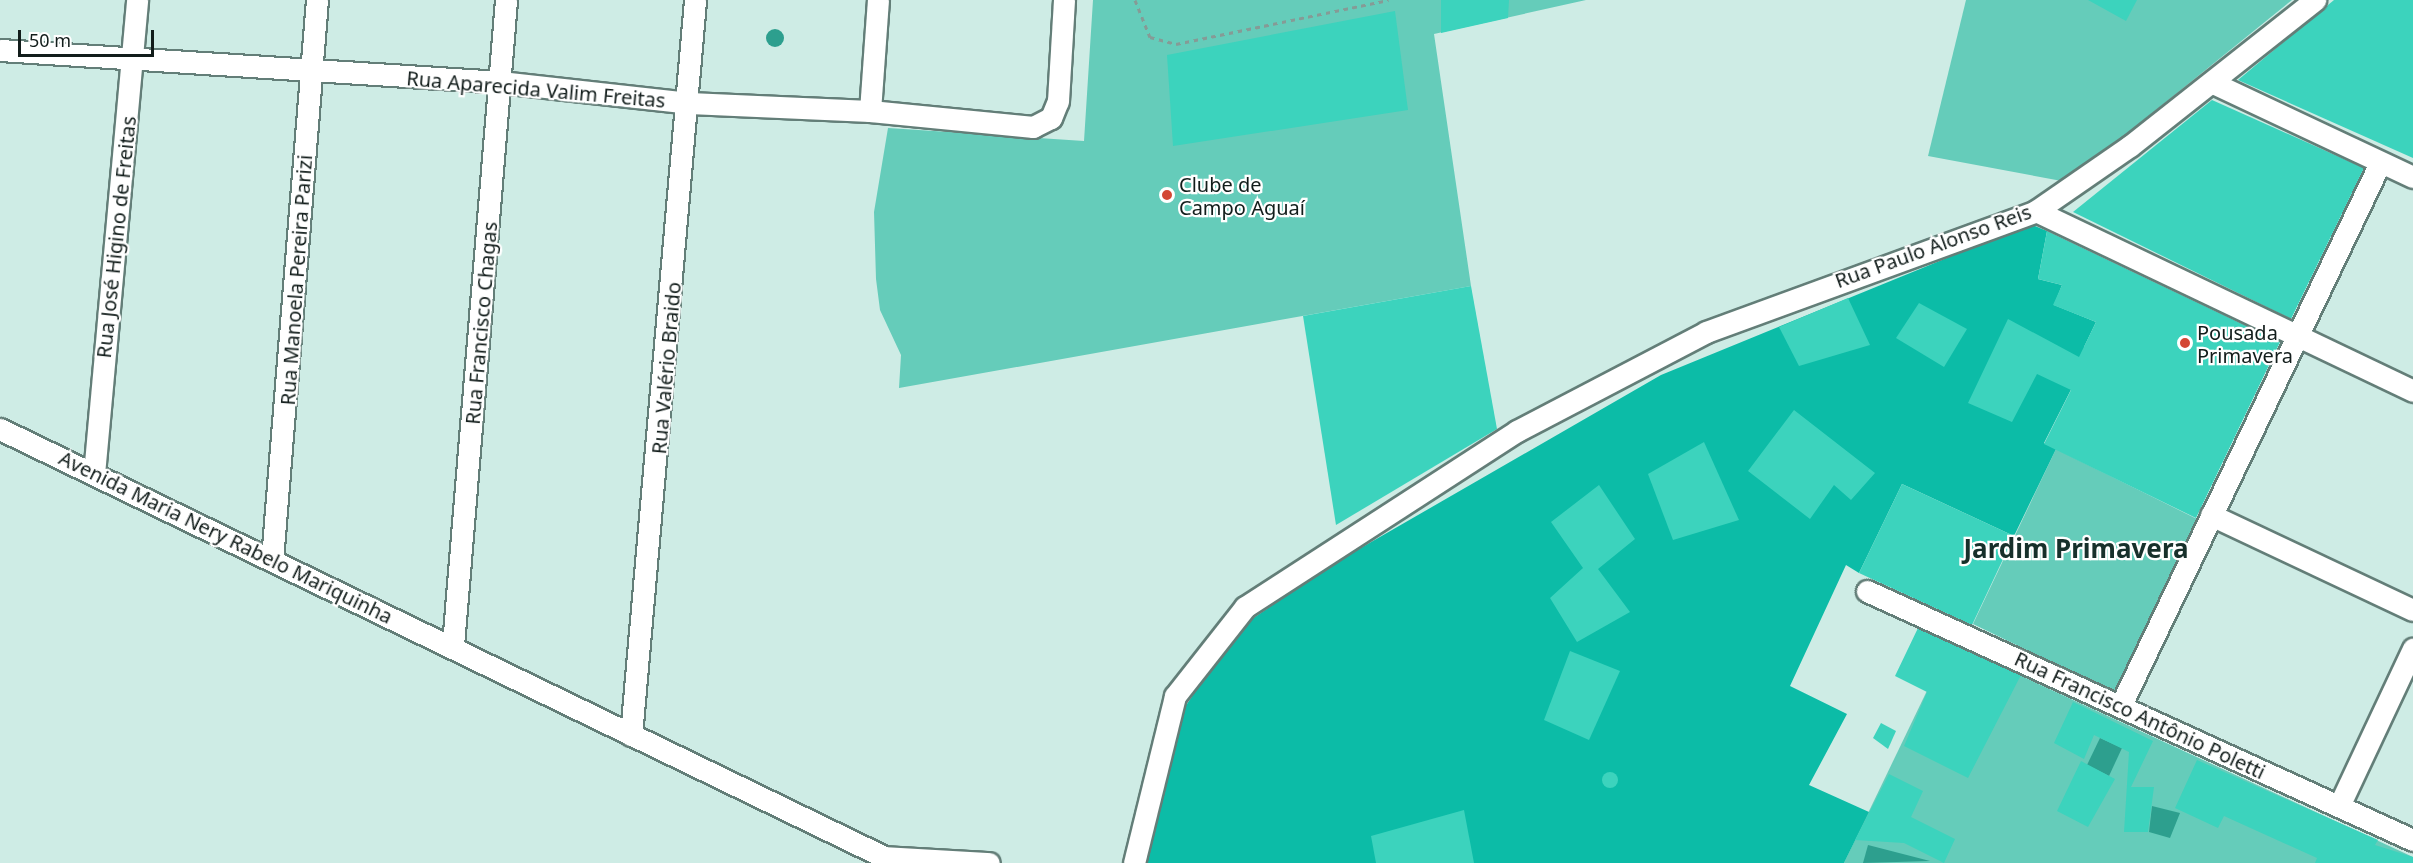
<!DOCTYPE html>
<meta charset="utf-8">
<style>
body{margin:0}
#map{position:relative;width:2413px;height:863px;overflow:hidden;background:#ceece5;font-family:"Noto Sans",sans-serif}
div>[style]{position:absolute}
.green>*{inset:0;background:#65ccba}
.forest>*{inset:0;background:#0cbca7}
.water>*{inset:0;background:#2d9f8e}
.round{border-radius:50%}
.building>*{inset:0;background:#3cd3bd}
.path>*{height:3px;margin-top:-1.5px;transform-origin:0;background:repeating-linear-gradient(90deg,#859b96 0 4.5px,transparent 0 9px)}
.roads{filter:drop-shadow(2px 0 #637e78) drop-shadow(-2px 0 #637e78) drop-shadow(0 2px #637e78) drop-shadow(0 -2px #637e78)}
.street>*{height:21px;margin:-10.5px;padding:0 10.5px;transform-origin:10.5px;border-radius:10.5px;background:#fff}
.dots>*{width:16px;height:16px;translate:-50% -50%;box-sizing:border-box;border:3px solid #fff;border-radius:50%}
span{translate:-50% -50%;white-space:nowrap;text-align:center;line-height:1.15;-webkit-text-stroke:4.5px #fff;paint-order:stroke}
.street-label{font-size:20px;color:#121d1b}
.poi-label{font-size:20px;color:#121d1b}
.left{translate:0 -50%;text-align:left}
.district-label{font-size:26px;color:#17302b;font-weight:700}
.scale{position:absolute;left:18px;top:30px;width:136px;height:27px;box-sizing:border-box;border:3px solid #121d1b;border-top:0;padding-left:8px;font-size:18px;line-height:21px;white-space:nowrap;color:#121d1b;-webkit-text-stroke:4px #fff;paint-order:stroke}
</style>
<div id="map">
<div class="green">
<i style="clip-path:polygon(1093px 0,1586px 0,1434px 34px,1471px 286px,899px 388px,901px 355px,880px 310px,876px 279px,874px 212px,888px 128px,1084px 141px)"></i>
<i style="clip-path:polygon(1966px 0,2292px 0,2067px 182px,1928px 156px)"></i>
<i style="clip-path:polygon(2056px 449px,2199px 520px,2116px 693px,1973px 624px)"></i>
<i style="clip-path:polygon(1950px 643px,2413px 857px,2413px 863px,1844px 863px)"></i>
</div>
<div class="forest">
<i style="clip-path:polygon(2030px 224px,2047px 231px,2038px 279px,2062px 285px,2054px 305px,2096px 322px,2084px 347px,2091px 350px,2044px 443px,2056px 449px,2014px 536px,1902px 484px,1859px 573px,1846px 565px,1790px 686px,1847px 714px,1809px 785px,1869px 812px,1844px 863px,1141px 863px,1181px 713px,1218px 657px,1252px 619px,1333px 564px,1661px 375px)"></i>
</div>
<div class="water">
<i class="round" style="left:766px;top:29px;width:18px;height:18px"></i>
<i style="clip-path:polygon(2100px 738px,2122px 748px,2109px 776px,2087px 765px)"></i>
<i style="clip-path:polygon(2152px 806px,2180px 813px,2170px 838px,2149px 832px)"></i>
<i style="clip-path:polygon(1868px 845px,1930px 861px,1863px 863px)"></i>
</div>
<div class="building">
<i style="clip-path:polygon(1441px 0,1509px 0,1508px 18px,1441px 33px)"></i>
<i style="clip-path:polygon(2088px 0,2137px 0,2126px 21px)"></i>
<i style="clip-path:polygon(2334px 0,2413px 0,2413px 158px,2238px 80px)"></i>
<i style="clip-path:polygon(1395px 11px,1408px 110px,1173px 146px,1167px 55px)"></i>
<i style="clip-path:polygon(2212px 100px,2364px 168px,2291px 319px,2073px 212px)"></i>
<i style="clip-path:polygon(2047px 231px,2280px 342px,2196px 518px,2044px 444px,2071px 390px,2037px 374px,2012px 422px,1968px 403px,2008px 319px,2079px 357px,2096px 322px,2053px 305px,2062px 285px,2038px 279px)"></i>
<i style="clip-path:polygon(1471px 286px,1497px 429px,1336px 525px,1303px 316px)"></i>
<i style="clip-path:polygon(1848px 298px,1870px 345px,1799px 366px,1779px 327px)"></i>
<i style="clip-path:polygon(1919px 303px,1967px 329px,1944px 367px,1896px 338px)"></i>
<i style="clip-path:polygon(1794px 410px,1875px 473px,1851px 500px,1834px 485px,1810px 519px,1748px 471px)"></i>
<i style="clip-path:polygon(1704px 442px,1739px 520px,1673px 540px,1648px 474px)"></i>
<i style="clip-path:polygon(1902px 484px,2014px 536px,1972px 625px,1859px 573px)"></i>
<i style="clip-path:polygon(1599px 485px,1635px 539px,1598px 569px,1630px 612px,1577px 642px,1550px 598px,1583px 568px,1551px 522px)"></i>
<i style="clip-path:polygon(1918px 628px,2021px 675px,1968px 778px,1904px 746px,1927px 692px,1895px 676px)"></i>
<i style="clip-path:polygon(1570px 651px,1620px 671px,1589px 740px,1544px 720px)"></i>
<i style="clip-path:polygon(2073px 702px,2153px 741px,2131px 787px,2154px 787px,2148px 832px,2124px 832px,2129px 752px,2094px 735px,2084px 759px,2054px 743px)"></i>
<i style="clip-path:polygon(1881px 723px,1896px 731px,1888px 749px,1873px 738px)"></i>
<i style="clip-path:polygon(2197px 760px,2378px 840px,2375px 845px,2413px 857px,2413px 863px,2315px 863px,2317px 858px,2224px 816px,2218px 828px,2175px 808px)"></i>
<i style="clip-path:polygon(2081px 761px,2115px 779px,2088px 827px,2057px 811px)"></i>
<i class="round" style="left:1602px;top:772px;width:16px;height:16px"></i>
<i style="clip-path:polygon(1889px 774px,1923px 791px,1911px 817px,1955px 839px,1944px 863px,1904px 843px,1855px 840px)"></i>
<i style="clip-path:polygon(1464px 810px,1474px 863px,1376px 863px,1371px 836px)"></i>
</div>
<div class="path">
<i style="left:1135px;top:0;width:40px;rotate:68deg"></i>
<i style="left:1150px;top:37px;width:27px;rotate:15deg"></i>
<i style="left:1176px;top:44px;width:217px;rotate:-11.7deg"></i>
</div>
<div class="roads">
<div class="street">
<i style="left:0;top:50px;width:501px;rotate:3.66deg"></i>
<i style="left:500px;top:82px;width:190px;rotate:6.3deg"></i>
<i style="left:689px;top:103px;width:181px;rotate:2.5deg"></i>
<i style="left:870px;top:111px;width:164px;rotate:5.6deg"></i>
<i style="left:1033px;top:127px;width:20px;rotate:-27deg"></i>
<i style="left:1051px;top:118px;width:18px;rotate:-68deg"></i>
<i style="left:1058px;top:101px;width:101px;rotate:-86.6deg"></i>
<i style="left:2213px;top:83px;width:221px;rotate:25.2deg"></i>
<i style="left:870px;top:111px;width:111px;rotate:-85.9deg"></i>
<i style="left:2036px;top:211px;width:418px;rotate:25.5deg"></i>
<i style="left:0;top:429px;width:982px;rotate:25.83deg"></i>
<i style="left:884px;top:857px;width:105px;rotate:3.3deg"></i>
<i style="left:94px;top:474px;width:476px;rotate:-84.8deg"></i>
<i style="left:2211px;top:515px;width:223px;rotate:25.2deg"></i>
<i style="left:272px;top:560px;width:562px;rotate:-85.41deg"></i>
<i style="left:1867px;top:591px;width:600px;rotate:24.52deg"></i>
<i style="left:453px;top:645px;width:647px;rotate:-85.3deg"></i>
<i style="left:2121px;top:705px;width:601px;rotate:-64.46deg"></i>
<i style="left:631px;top:735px;width:738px;rotate:-85.02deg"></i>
<i style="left:2339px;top:806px;width:174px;rotate:-64.8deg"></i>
<i style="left:1134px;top:863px;width:172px;rotate:-76.2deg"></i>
<i style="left:1175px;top:696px;width:113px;rotate:-51.8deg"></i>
<i style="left:1245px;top:607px;width:324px;rotate:-32.9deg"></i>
<i style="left:1517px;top:431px;width:213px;rotate:-27.6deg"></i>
<i style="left:1706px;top:332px;width:351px;rotate:-20.1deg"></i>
<i style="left:2036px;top:211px;width:114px;rotate:-34.7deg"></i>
<i style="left:2130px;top:146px;width:236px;rotate:-38.3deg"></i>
</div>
</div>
<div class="dots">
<i style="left:1167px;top:195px;background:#d34734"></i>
<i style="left:2185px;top:343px;background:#d34734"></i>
</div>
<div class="street-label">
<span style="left:536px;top:89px;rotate:5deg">Rua Aparecida Valim Freitas</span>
<span style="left:116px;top:237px;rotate:-84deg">Rua José Higino de Freitas</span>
<span style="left:1933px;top:246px;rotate:-20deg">Rua Paulo Alonso Reis</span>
<span style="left:296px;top:280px;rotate:-86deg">Rua Manoela Pereira Parizi</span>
<span style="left:481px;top:323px;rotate:-85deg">Rua Francisco Chagas</span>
<span style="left:666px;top:368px;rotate:-85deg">Rua Valério Braido</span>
<span style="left:226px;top:537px;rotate:26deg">Avenida Maria Nery Rabelo Mariquinha</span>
<span style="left:2140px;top:715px;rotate:25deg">Rua Francisco Antônio Poletti</span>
</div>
<div class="poi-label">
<span class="left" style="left:1179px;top:196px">Clube de<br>Campo Aguaí</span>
<span class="left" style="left:2197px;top:344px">Pousada<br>Primavera</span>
</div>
<div class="district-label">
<span style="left:2076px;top:549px">Jardim Primavera</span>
</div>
<div class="scale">50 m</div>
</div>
